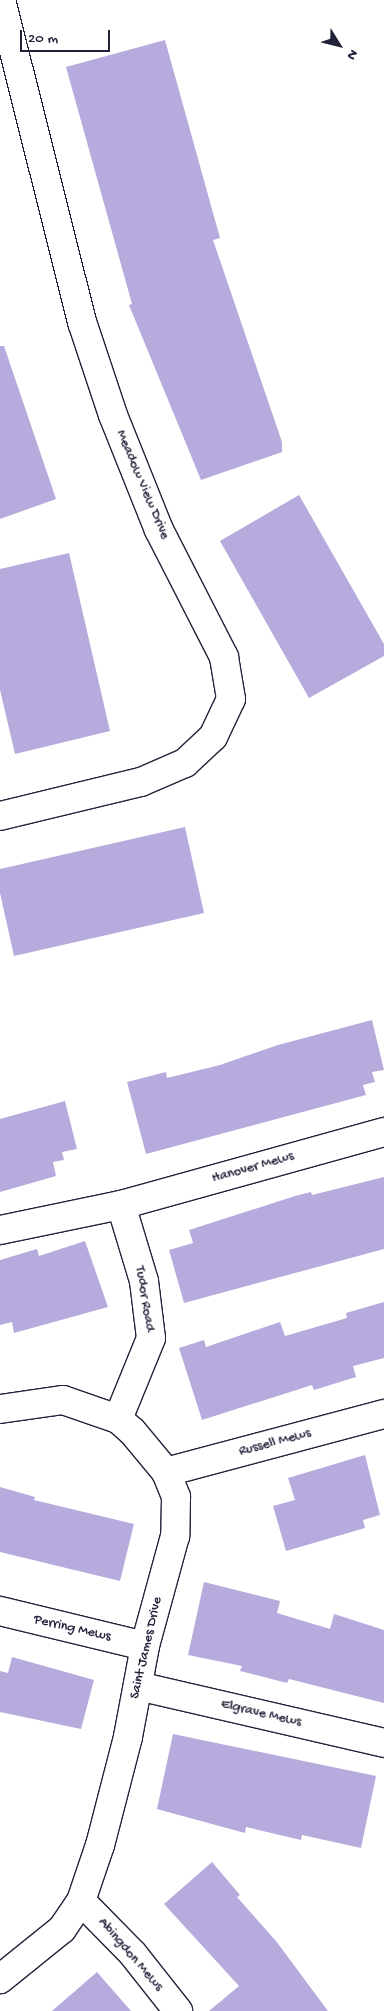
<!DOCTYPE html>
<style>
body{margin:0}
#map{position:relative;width:384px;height:2011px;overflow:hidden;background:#fff;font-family:"Gochi Hand",sans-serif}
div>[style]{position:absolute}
.building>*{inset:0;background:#b6abdc}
.roads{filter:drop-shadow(1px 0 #22223b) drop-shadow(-1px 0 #22223b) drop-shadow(0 1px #22223b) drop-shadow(0 -1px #22223b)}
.minor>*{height:28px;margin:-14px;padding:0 14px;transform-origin:14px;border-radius:14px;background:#fff}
span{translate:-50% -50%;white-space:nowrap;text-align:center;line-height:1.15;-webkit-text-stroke:4px #fff;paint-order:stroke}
.street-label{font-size:14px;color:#22223b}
.north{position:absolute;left:314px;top:20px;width:50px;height:50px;-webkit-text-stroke:4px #fff;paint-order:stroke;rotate:126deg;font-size:14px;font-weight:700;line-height:20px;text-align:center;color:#22223b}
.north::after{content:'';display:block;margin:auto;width:18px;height:22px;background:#22223b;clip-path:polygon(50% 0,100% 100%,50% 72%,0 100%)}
.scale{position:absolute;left:20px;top:30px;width:90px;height:22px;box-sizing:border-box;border:2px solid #22223b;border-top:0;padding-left:6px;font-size:15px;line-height:18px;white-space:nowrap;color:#22223b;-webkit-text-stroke:4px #fff;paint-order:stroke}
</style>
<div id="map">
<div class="building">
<i style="clip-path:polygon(165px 40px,220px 238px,213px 240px,282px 442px,282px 452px,201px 480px,129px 305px,132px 304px,66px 67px)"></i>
<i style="clip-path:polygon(0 346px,4px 346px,56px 499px,0 519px)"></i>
<i style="clip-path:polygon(299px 495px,384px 644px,384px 656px,309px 698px,220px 541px)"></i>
<i style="clip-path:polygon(69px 553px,110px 731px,15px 754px,0 690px,0 569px)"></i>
<i style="clip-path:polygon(185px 827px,204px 913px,14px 956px,0 893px,0 869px)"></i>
<i style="clip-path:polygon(372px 1020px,384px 1070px,372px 1072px,375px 1082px,363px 1085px,366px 1095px,146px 1154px,127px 1082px,166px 1072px,167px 1078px,220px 1065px,278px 1045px)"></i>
<i style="clip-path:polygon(65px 1101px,77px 1149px,62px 1152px,64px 1160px,53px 1162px,56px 1176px,0 1192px,0 1119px)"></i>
<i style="clip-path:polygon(384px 1177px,384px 1249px,184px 1303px,169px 1250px,193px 1243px,189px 1230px,295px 1196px,311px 1192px,312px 1195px)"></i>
<i style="clip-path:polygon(85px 1241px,108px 1307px,14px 1333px,12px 1322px,0 1325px,0 1260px,37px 1249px,39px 1256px)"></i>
<i style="clip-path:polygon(384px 1302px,384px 1358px,353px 1366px,356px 1377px,314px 1390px,312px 1385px,202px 1420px,179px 1348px,204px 1340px,206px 1347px,280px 1322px,285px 1336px,347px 1318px,346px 1313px)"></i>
<i style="clip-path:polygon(365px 1455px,380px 1515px,363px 1520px,365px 1528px,286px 1551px,273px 1506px,295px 1500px,288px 1478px)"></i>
<i style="clip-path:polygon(0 1487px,35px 1497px,34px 1500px,134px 1524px,120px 1581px,0 1552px)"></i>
<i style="clip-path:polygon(204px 1582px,280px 1601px,277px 1613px,330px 1629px,334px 1614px,384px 1630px,384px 1703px,289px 1679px,287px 1683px,240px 1671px,242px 1666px,188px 1655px)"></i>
<i style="clip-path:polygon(12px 1657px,94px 1680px,81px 1729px,0 1712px,0 1671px,8px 1673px)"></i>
<i style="clip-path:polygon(173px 1734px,376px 1776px,361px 1848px,302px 1835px,301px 1840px,246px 1827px,245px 1833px,157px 1809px)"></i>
<i style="clip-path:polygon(212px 1862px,240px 1895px,237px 1897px,276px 1941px,328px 2011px,209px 2011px,239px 1986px,164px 1904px)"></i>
<i style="clip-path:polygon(97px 1972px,131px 2011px,52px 2011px)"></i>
</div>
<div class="roads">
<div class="minor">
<i style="left:0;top:816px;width:145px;rotate:-13.6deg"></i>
<i style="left:141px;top:782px;width:48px;rotate:-23.4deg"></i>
<i style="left:185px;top:763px;width:38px;rotate:-43deg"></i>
<i style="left:213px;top:737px;width:42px;rotate:-64.7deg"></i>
<i style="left:231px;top:699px;width:43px;rotate:-99.5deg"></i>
<i style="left:224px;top:657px;width:143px;rotate:-117.1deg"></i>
<i style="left:159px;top:530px;width:124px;rotate:-111.8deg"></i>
<i style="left:113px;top:415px;width:98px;rotate:-108.4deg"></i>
<i style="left:82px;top:322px;width:332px;rotate:-104.1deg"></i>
<i style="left:0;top:1230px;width:124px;rotate:-11.7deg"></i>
<i style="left:121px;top:1205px;width:273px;rotate:-15.5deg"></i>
<i style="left:0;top:1409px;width:64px;rotate:-8.1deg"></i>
<i style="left:63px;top:1400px;width:58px;rotate:19.1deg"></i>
<i style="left:118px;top:1419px;width:18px;rotate:41deg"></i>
<i style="left:132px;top:1431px;width:53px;rotate:50.3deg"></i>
<i style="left:166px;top:1472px;width:27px;rotate:68deg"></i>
<i style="left:176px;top:1497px;width:39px;rotate:91deg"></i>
<i style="left:175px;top:1536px;width:114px;rotate:105.3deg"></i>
<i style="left:145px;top:1646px;width:93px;rotate:100.6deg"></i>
<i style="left:128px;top:1737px;width:112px;rotate:104.5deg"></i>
<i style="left:100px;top:1845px;width:59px;rotate:108.7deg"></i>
<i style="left:81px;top:1901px;width:34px;rotate:124deg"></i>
<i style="left:62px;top:1929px;width:80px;rotate:141.1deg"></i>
<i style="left:118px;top:1419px;width:87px;rotate:-67.8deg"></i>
<i style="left:151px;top:1338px;width:57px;rotate:-97deg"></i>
<i style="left:144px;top:1281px;width:79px;rotate:-106.8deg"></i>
<i style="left:166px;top:1472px;width:226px;rotate:-14.9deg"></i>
<i style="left:0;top:1611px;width:149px;rotate:13.6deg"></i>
<i style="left:138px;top:1686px;width:253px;rotate:13deg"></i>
<i style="left:81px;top:1901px;width:74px;rotate:45.5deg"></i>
<i style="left:133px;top:1954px;width:73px;rotate:51.7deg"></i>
</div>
</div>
<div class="street-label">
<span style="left:142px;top:485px;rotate:67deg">Meadow View Drive</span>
<span style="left:253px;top:1168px;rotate:-16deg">Hanover Mews</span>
<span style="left:144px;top:1299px;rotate:81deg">Tudor Road</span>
<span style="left:275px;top:1443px;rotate:-15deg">Russell Mews</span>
<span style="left:72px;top:1629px;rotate:13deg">Perring Mews</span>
<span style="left:147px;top:1648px;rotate:-77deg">Saint James Drive</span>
<span style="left:261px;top:1714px;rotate:13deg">Elgrave Mews</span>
<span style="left:130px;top:1955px;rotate:49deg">Abingdon Mews</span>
</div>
<div class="north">N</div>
<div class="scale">20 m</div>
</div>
